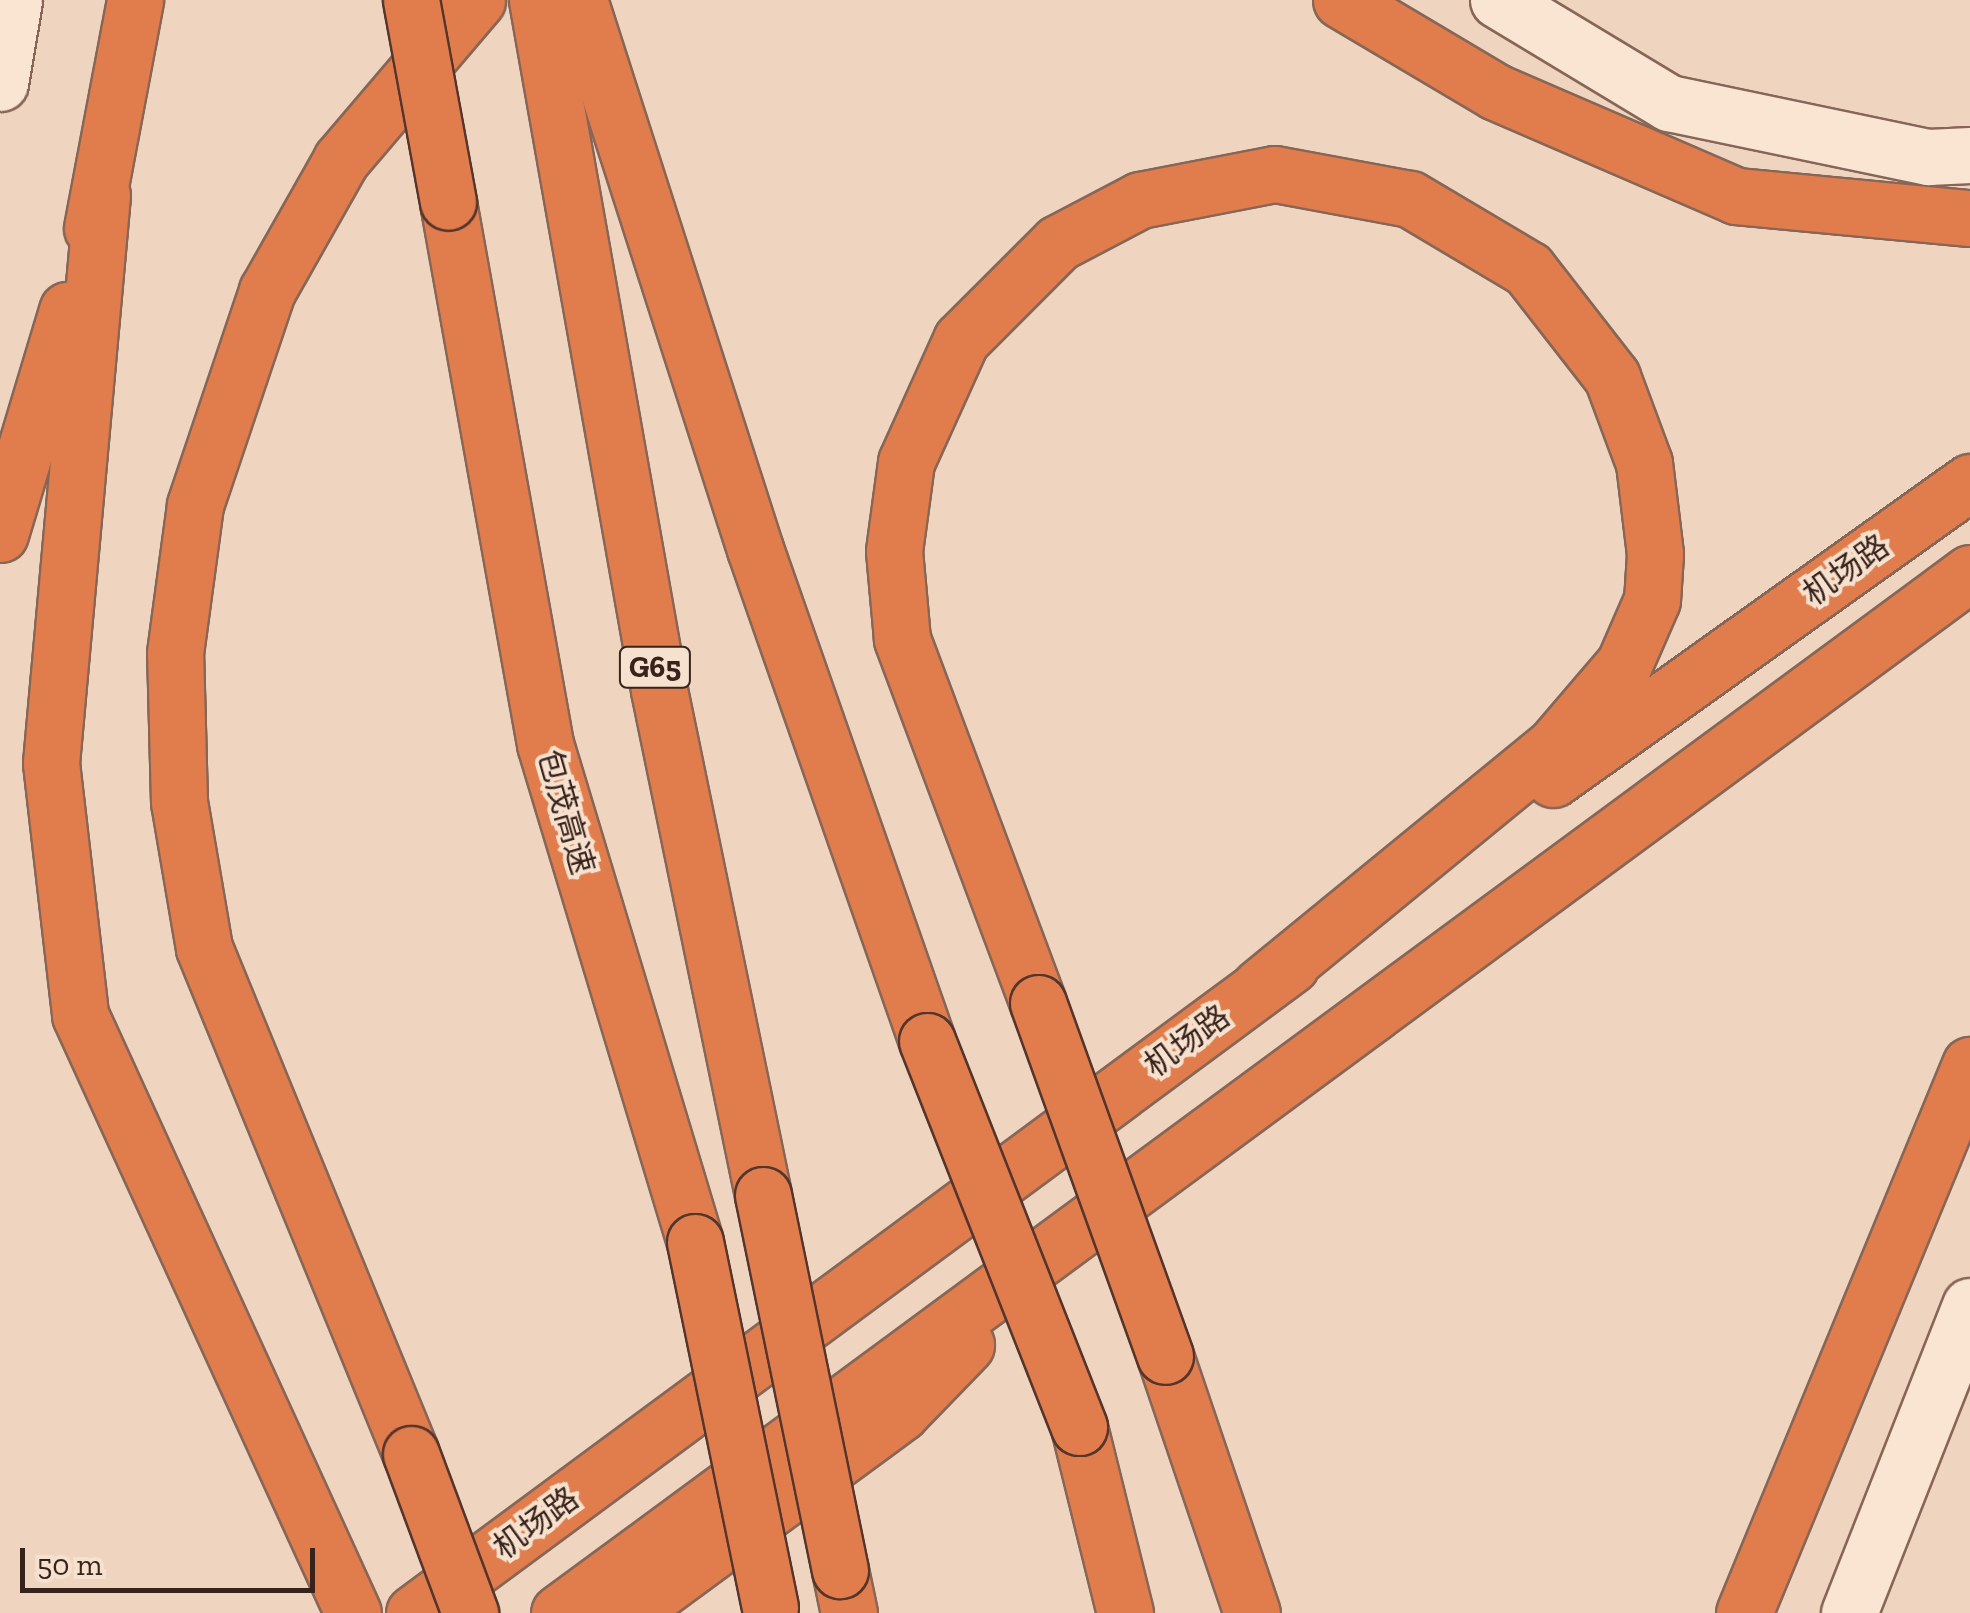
<!DOCTYPE html>
<meta charset="utf-8">
<style>
body{margin:0}
#map{position:relative;width:1970px;height:1613px;overflow:hidden;background:#efd5bf;font-family:"Zilla Slab","Noto Sans SC",serif}
div>[style]{position:absolute}
.roads{filter:drop-shadow(2px 0 #876657) drop-shadow(-2px 0 #876657) drop-shadow(0 2px #876657) drop-shadow(0 -2px #876657)}
.minor>*{height:55px;margin:-27.5px;padding:0 27.5px;transform-origin:27.5px;border-radius:27.5px;background:#f9e5d2}
.highway>*{height:55px;margin:-27.5px;padding:0 27.5px;transform-origin:27.5px;border-radius:27.5px;background:#e17d4c}
.bridges{filter:drop-shadow(2px 0 #55352c) drop-shadow(-2px 0 #55352c) drop-shadow(0 2px #55352c) drop-shadow(0 -2px #55352c)}
.highway-bridge>*{height:55px;margin:-27.5px;padding:0 27.5px;transform-origin:27.5px;border-radius:27.5px;background:#e17d4c}
span{translate:-50% -50%;white-space:nowrap;text-align:center;line-height:1.15;-webkit-text-stroke:8px #f6e1ce;paint-order:stroke}
.shield-label span{padding:2px 8px;background:#f6e1ce;border:2px solid;border-radius:8px;-webkit-text-stroke-width:0}
.shield-label{font-size:30px;color:#37231c;font-weight:700}
.street-label{font-size:32px;color:#37231c}
.scale{position:absolute;left:20px;top:1548px;width:295px;height:45px;box-sizing:border-box;border:5px solid #37231c;border-top:0;padding-left:12px;font-size:30px;line-height:35px;white-space:nowrap;color:#37231c;-webkit-text-stroke:8px #f6e1ce;paint-order:stroke}
</style>
<div id="map">
<div class="roads">
<div class="minor">
<i style="left:1498px;top:0;width:200px;rotate:31.1deg"></i>
<i style="left:1669px;top:103px;width:265px;rotate:11.8deg"></i>
<i style="left:1928px;top:157px;width:42px;rotate:-2.7deg"></i>
<i style="left:0;top:83px;width:84px;rotate:-80.4deg"></i>
<i style="left:1849px;top:1613px;width:330px;rotate:-68.5deg"></i>
</div>
<div class="highway">
<i style="left:537px;top:0;width:701px;rotate:79.97deg"></i>
<i style="left:659px;top:690px;width:516px;rotate:78.36deg"></i>
<i style="left:579px;top:0;width:577px;rotate:72.23deg"></i>
<i style="left:755px;top:549px;width:521px;rotate:70.73deg"></i>
<i style="left:1341px;top:0;width:180px;rotate:30.7deg"></i>
<i style="left:1496px;top:92px;width:262px;rotate:23.4deg"></i>
<i style="left:1736px;top:196px;width:235px;rotate:5.4deg"></i>
<i style="left:102px;top:195px;width:570px;rotate:95.13deg"></i>
<i style="left:51px;top:763px;width:254px;rotate:83.4deg"></i>
<i style="left:80px;top:1015px;width:657px;rotate:65.46deg"></i>
<i style="left:448px;top:202px;width:551px;rotate:79.85deg"></i>
<i style="left:545px;top:744px;width:520px;rotate:73.24deg"></i>
<i style="left:92px;top:228px;width:232px;rotate:-79.3deg"></i>
<i style="left:0;top:534px;width:234px;rotate:-73.3deg"></i>
<i style="left:1553px;top:779px;width:512px;rotate:-35.46deg"></i>
<i style="left:1038px;top:1003px;width:389px;rotate:-110.5deg"></i>
<i style="left:902px;top:639px;width:88px;rotate:-95.2deg"></i>
<i style="left:894px;top:551px;width:90px;rotate:-82.3deg"></i>
<i style="left:906px;top:462px;width:134px;rotate:-65.7deg"></i>
<i style="left:961px;top:340px;width:137px;rotate:-45deg"></i>
<i style="left:1058px;top:243px;width:93px;rotate:-27.7deg"></i>
<i style="left:1140px;top:200px;width:137px;rotate:-10.9deg"></i>
<i style="left:1275px;top:174px;width:137px;rotate:10.5deg"></i>
<i style="left:1410px;top:199px;width:137px;rotate:30.7deg"></i>
<i style="left:1528px;top:269px;width:137px;rotate:52.1deg"></i>
<i style="left:1612px;top:377px;width:92px;rotate:69.6deg"></i>
<i style="left:1644px;top:463px;width:92px;rotate:83.1deg"></i>
<i style="left:1655px;top:554px;width:46px;rotate:93.7deg"></i>
<i style="left:1652px;top:600px;width:70px;rotate:113.6deg"></i>
<i style="left:1624px;top:664px;width:108px;rotate:130.5deg"></i>
<i style="left:1554px;top:746px;width:380px;rotate:140.7deg"></i>
<i style="left:1165px;top:1356px;width:271px;rotate:71.3deg"></i>
<i style="left:1079px;top:1427px;width:192px;rotate:76.1deg"></i>
<i style="left:411px;top:1454px;width:547px;rotate:-112.25deg"></i>
<i style="left:204px;top:948px;width:148px;rotate:-99.7deg"></i>
<i style="left:179px;top:802px;width:149px;rotate:-91.5deg"></i>
<i style="left:175px;top:653px;width:149px;rotate:-82.3deg"></i>
<i style="left:195px;top:505px;width:226px;rotate:-71.4deg"></i>
<i style="left:267px;top:291px;width:150px;rotate:-60.5deg"></i>
<i style="left:341px;top:160px;width:210px;rotate:-49.6deg"></i>
<i style="left:840px;top:1570px;width:44px;rotate:78.2deg"></i>
<i style="left:414px;top:1613px;width:1090px;rotate:-36.46deg"></i>
<i style="left:559px;top:1613px;width:1753px;rotate:-36.39deg"></i>
<i style="left:628px;top:1613px;width:338px;rotate:-36.3deg"></i>
<i style="left:900px;top:1413px;width:95px;rotate:-45.9deg"></i>
<i style="left:1744px;top:1613px;width:593px;rotate:-67.59deg"></i>
</div>
</div>
<div class="bridges">
<div class="highway-bridge">
<i style="left:411px;top:0;width:205px;rotate:79.6deg"></i>
<i style="left:1038px;top:1003px;width:375px;rotate:70.2deg"></i>
<i style="left:927px;top:1041px;width:415px;rotate:68.5deg"></i>
<i style="left:763px;top:1195px;width:383px;rotate:78.4deg"></i>
<i style="left:695px;top:1242px;width:373px;rotate:78.4deg"></i>
<i style="left:411px;top:1454px;width:170px;rotate:69.6deg"></i>
</div>
</div>
<div class="shield-label">
<span style="left:655px;top:667px">G65</span>
</div>
<div class="street-label">
<span style="left:1846px;top:570px;rotate:-35deg">机场路</span>
<span style="left:566px;top:812px;rotate:74deg">包茂高速</span>
<span style="left:1187px;top:1041px;rotate:-36deg">机场路</span>
<span style="left:536px;top:1523px;rotate:-36deg">机场路</span>
</div>
<div class="scale">50 m</div>
</div>
